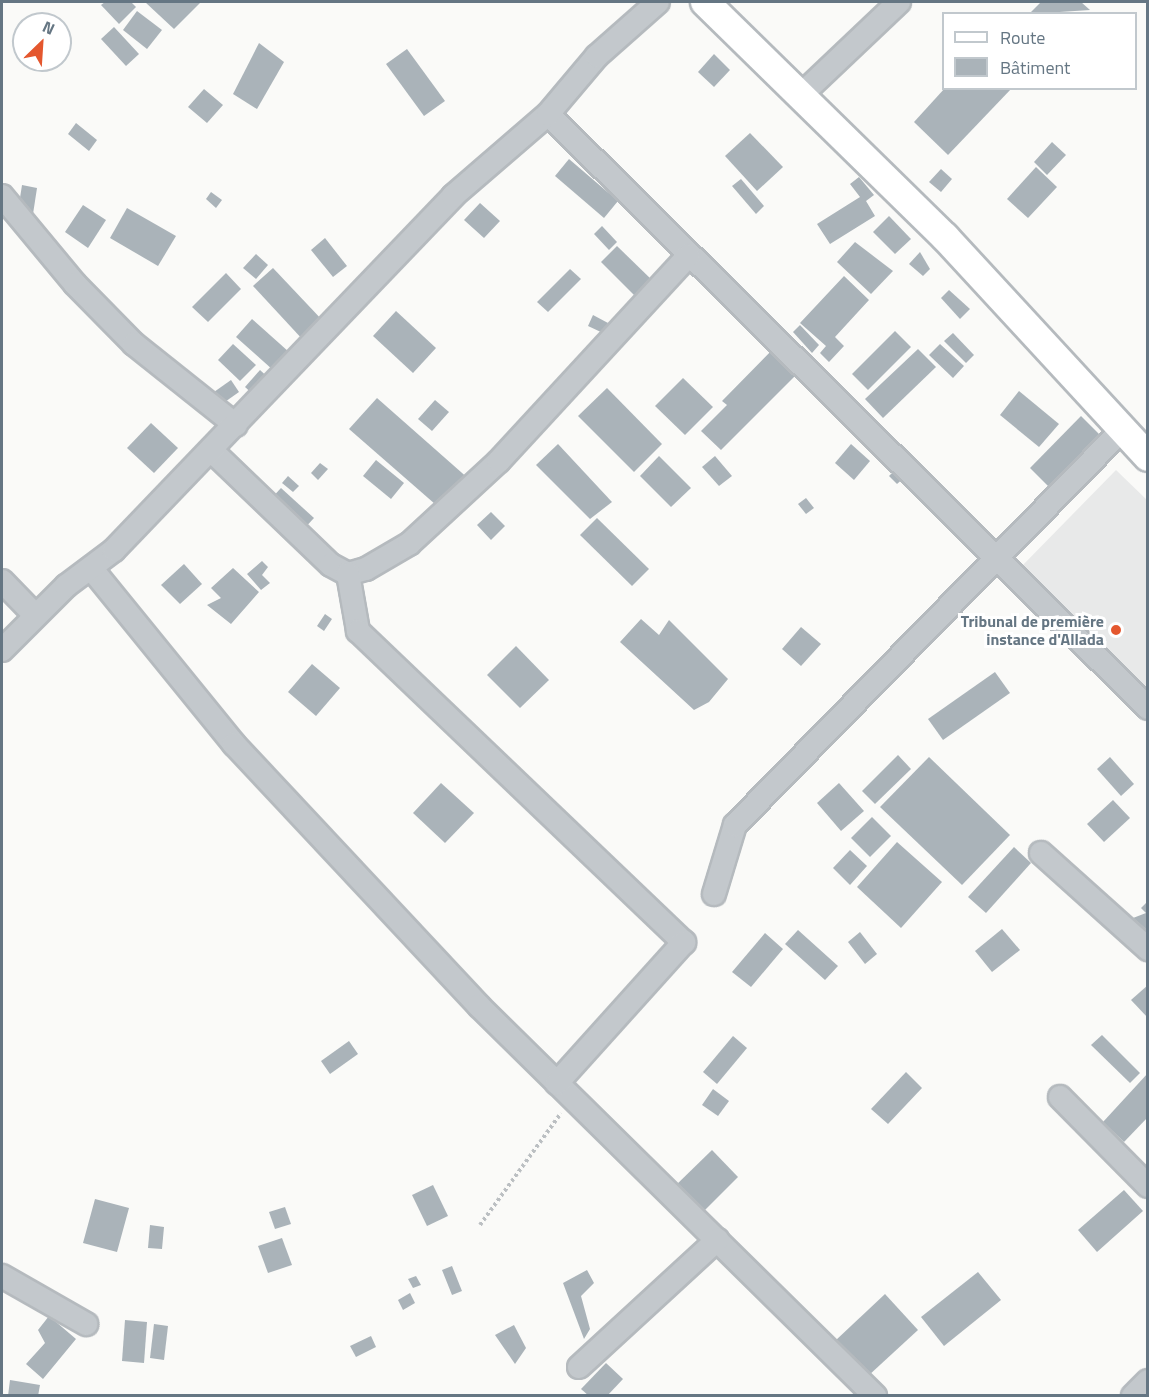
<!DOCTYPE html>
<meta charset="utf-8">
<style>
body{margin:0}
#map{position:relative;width:1149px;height:1397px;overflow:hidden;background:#fafaf8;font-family:"Titillium Web",sans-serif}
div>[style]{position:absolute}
.built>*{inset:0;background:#e8e9e9}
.building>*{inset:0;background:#aab3b9}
.path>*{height:4px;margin-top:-2px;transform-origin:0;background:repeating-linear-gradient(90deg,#bbbfc2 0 3px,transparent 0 6px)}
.roads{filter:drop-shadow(2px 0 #b5babe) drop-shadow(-2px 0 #b5babe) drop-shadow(0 2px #b5babe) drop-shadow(0 -2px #b5babe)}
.minor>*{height:22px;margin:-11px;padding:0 11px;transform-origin:11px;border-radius:11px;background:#c3c8cc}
.major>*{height:28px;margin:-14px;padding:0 14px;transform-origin:14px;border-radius:14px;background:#fff}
.dots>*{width:16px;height:16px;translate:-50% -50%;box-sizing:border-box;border:3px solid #fff;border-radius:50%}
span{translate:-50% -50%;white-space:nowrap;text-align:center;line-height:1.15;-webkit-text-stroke:6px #fff;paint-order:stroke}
.poi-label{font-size:16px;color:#657683;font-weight:700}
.right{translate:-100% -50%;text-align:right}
.frame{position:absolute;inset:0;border:3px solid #657683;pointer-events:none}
.legend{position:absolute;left:942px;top:12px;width:195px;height:78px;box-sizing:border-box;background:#fff;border:2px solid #c1c8cd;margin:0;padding:8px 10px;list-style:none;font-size:18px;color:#657683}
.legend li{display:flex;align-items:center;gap:12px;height:30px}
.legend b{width:30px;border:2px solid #c1c8cd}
.north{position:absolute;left:12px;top:12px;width:60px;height:60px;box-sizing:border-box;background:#fff;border:2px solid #c1c8cd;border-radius:50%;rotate:25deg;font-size:16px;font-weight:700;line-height:24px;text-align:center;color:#657683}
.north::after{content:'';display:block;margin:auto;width:21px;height:27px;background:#e4572e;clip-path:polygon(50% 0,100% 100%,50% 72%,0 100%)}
</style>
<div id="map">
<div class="built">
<i style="clip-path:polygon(1116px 470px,1147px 500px,1147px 692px,1020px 568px)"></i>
</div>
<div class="building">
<i style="clip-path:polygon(105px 2px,131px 2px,136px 7px,119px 24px,101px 5px)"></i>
<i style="clip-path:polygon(145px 2px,198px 2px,200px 3px,174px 29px)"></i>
<i style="clip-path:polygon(1041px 2px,1081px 2px,1090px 10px,1029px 14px)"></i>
<i style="clip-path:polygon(137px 11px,162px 30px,147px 49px,123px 30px)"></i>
<i style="clip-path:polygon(114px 27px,139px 54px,126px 66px,101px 39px)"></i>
<i style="clip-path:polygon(259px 43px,284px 62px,257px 109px,233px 94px)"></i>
<i style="clip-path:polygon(407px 49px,445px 101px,424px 116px,386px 64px)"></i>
<i style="clip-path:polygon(714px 54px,730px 70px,714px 87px,698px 72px)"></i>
<i style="clip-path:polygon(945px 88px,1012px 88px,948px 155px,914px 122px)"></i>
<i style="clip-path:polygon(204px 89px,223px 105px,207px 123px,188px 107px)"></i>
<i style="clip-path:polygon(76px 123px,97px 140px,89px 151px,68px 134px)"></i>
<i style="clip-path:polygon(750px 133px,783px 167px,757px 191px,725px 156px)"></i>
<i style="clip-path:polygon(1052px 142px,1066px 155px,1047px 175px,1034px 162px)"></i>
<i style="clip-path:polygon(569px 159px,618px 201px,604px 218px,555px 176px)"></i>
<i style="clip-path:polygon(1036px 167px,1057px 187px,1028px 218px,1007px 199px)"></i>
<i style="clip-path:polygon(941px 169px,952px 179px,941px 192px,929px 182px)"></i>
<i style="clip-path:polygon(859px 177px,874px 195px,866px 201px,875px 216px,830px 244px,817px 224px,860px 197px,850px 184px)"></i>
<i style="clip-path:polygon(741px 179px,764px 206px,756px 214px,732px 186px)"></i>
<i style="clip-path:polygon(22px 185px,37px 188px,33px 214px,18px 211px)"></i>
<i style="clip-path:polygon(211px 192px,222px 200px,216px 208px,206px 199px)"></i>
<i style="clip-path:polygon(480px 203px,500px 221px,484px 238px,464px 220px)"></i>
<i style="clip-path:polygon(83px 205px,106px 220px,88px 248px,65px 232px)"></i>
<i style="clip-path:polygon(127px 208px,176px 236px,158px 266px,110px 238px)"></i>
<i style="clip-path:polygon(889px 216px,911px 239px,895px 254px,873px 232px)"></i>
<i style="clip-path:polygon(602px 226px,617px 242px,609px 250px,594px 234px)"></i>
<i style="clip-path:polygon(325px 238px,347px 266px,333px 277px,311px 250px)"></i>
<i style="clip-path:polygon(855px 242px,893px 271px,871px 294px,837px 262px)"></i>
<i style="clip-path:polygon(617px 246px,654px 282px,637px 298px,601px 262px)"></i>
<i style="clip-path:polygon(920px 252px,930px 269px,923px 276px,909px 264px)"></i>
<i style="clip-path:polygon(256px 254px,268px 265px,256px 279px,243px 268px)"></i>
<i style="clip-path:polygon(273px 268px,324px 322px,304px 341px,253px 286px)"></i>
<i style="clip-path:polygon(570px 269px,581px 279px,548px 312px,537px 302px)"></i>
<i style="clip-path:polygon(226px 273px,241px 289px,208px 322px,192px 307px)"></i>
<i style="clip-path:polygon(844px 276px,869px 300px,835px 337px,844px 346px,829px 362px,820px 353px,826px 346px,800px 323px)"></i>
<i style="clip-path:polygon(949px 290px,970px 309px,960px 319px,941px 298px)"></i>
<i style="clip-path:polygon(396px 311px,436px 348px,413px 373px,373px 336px)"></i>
<i style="clip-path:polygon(593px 315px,608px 323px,603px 333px,588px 326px)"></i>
<i style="clip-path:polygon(252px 319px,289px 352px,273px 370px,236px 337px)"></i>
<i style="clip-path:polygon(800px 325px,819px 345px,812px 353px,793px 332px)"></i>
<i style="clip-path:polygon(895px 331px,911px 347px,868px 390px,852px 374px)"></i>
<i style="clip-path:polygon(953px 333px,974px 355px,966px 363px,944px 341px)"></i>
<i style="clip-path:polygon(233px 344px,256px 365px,240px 381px,218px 360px)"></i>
<i style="clip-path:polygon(940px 344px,964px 366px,953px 378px,929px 355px)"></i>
<i style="clip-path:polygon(775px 347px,800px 371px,721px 450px,701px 431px,727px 405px,722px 401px)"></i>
<i style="clip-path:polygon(918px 349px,936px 367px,883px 418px,865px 399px)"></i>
<i style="clip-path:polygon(260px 370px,272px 381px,257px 398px,245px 387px)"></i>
<i style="clip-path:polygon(683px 378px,713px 407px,685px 435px,655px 406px)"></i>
<i style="clip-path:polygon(231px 380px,239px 392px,222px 404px,214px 392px)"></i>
<i style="clip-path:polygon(607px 388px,662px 444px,634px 472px,578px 416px)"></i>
<i style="clip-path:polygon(1019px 391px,1059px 424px,1039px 447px,1000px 415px)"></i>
<i style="clip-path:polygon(377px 398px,470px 480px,443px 511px,349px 429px)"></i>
<i style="clip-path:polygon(435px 400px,449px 412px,432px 431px,418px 419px)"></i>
<i style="clip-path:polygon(1081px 416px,1106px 441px,1055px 493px,1030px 468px)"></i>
<i style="clip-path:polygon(151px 423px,178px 448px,154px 473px,127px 448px)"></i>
<i style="clip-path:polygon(558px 444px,612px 502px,590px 519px,536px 465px)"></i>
<i style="clip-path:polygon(851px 444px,870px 461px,854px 480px,835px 463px)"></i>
<i style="clip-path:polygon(659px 456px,691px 488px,671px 507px,640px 476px)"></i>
<i style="clip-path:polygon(715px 456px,732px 476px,719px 486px,702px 467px)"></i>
<i style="clip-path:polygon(376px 460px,404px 483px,391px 499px,363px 476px)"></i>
<i style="clip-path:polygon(320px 463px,328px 469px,318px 480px,311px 473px)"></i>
<i style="clip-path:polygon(897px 468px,906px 476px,897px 484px,889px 476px)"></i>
<i style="clip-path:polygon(288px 476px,299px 486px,293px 492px,282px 483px)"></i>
<i style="clip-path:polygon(281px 488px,314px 518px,301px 532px,268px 502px)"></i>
<i style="clip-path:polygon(806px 498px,814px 508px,806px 514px,798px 504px)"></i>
<i style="clip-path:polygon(491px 512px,505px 526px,491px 540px,477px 525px)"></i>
<i style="clip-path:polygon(597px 518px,649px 569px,632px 586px,580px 535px)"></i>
<i style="clip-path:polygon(262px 561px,268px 567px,262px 575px,270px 583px,261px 590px,247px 574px)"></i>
<i style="clip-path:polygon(184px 564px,202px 584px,180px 604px,161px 585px)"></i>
<i style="clip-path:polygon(233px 568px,259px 592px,231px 624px,207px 605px,221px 598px,211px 588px)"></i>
<i style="clip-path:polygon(325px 614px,332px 619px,324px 631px,317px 626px)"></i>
<i style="clip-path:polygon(641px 619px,659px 635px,669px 620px,728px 679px,709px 702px,694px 710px,620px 642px)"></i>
<i style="clip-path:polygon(801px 627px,821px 644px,801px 666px,782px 649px)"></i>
<i style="clip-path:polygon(516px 646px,549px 680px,520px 708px,487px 675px)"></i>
<i style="clip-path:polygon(312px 664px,340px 688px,316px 716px,288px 692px)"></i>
<i style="clip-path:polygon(995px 672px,1010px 693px,943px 740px,928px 719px)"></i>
<i style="clip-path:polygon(898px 755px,911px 769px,875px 804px,862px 791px)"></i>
<i style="clip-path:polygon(929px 757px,1010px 835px,962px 885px,880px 807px)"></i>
<i style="clip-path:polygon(1110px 757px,1134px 784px,1121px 796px,1097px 769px)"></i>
<i style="clip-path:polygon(441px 783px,474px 813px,445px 843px,413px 813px)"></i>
<i style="clip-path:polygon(839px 783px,864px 811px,841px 831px,817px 803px)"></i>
<i style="clip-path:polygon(1113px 800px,1130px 818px,1104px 842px,1087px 824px)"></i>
<i style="clip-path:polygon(872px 817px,891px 836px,870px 857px,851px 838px)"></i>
<i style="clip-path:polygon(897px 842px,942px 882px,901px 928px,857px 887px)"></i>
<i style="clip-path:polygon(1014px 847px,1031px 863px,986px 913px,968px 897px)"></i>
<i style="clip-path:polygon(850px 850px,867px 866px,850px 885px,833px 868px)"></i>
<i style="clip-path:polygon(1146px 903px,1148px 904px,1148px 931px,1133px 918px,1146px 913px,1141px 908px)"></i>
<i style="clip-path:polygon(1002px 929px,1020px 950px,992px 972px,975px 951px)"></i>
<i style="clip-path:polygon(798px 930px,838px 966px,825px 980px,785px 944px)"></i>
<i style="clip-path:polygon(860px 932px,877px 954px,865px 964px,848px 942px)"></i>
<i style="clip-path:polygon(765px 933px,783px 949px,751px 987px,732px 972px)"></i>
<i style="clip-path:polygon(1148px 985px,1148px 1018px,1131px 1000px)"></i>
<i style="clip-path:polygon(1102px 1035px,1140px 1073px,1130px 1083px,1091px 1045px)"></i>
<i style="clip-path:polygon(733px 1036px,747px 1048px,717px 1084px,703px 1072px)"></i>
<i style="clip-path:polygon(349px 1041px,358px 1054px,330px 1074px,321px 1061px)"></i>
<i style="clip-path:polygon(906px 1072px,922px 1088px,888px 1124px,871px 1109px)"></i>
<i style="clip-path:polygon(1148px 1073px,1148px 1117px,1124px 1142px,1103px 1122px)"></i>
<i style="clip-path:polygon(713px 1089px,729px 1101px,718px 1116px,702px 1105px)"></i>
<i style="clip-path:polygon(712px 1150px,738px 1177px,700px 1215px,673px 1188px)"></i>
<i style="clip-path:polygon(433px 1185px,448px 1216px,427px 1226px,412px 1195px)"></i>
<i style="clip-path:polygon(1124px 1190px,1143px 1211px,1097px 1252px,1078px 1230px)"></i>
<i style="clip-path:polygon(95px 1199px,129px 1208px,117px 1252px,83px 1243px)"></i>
<i style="clip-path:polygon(285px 1207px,291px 1224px,275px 1229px,269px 1212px)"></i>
<i style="clip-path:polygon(150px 1225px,164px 1227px,162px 1249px,148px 1248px)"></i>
<i style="clip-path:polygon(282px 1238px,292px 1265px,268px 1273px,258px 1246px)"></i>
<i style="clip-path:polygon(452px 1266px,462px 1291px,452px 1295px,442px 1270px)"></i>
<i style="clip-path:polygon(587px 1270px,594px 1283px,581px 1296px,590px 1329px,584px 1339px,563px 1283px)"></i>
<i style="clip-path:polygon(978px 1272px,1001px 1300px,944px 1346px,921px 1317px)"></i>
<i style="clip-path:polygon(416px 1276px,421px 1285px,413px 1288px,408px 1279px)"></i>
<i style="clip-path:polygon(410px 1293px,415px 1303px,403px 1310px,398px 1300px)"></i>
<i style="clip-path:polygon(885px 1294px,918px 1330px,868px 1376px,835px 1341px)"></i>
<i style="clip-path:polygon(49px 1316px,76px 1339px,43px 1379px,26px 1364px,45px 1343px,38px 1330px)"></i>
<i style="clip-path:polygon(125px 1320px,147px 1322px,144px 1363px,122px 1361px)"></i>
<i style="clip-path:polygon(154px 1324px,168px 1326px,164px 1360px,150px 1358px)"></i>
<i style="clip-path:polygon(514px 1325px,526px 1348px,515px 1364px,495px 1335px)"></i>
<i style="clip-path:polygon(371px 1336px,376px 1347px,356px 1357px,350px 1346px)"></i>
<i style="clip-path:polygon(606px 1363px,623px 1379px,607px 1396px,589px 1396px,581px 1389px)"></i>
<i style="clip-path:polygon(10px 1380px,40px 1385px,38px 1396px,8px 1396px)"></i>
</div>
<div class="path">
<i style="left:480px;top:1225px;width:138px;rotate:-54.1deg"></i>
</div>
<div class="roads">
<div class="minor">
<i style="left:801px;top:95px;width:135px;rotate:-43.5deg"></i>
<i style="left:548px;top:114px;width:844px;rotate:44.71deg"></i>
<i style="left:2px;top:196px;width:114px;rotate:50.3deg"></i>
<i style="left:75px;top:284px;width:84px;rotate:45.5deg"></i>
<i style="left:134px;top:344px;width:130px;rotate:38.5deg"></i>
<i style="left:213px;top:452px;width:163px;rotate:43.8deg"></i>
<i style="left:331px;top:565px;width:19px;rotate:28deg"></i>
<i style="left:348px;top:574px;width:19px;rotate:-16deg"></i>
<i style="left:366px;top:569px;width:50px;rotate:-30.2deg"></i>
<i style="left:409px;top:544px;width:122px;rotate:-42.7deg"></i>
<i style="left:499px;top:461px;width:280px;rotate:-47.3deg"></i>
<i style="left:91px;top:568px;width:227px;rotate:50.9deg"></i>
<i style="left:234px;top:744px;width:359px;rotate:46.9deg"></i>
<i style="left:479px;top:1006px;width:556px;rotate:44.56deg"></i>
<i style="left:348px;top:574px;width:58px;rotate:80deg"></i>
<i style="left:358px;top:631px;width:451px;rotate:43.7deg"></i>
<i style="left:684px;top:942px;width:190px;rotate:132deg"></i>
<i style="left:2px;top:581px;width:47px;rotate:45.9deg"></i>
<i style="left:2px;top:650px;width:91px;rotate:-45deg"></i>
<i style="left:66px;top:586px;width:60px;rotate:-36.9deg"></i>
<i style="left:114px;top:550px;width:490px;rotate:-46.2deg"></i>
<i style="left:453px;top:196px;width:125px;rotate:-40.8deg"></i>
<i style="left:548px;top:114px;width:76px;rotate:-49.8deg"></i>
<i style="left:597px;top:56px;width:81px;rotate:-41.5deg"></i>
<i style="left:1041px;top:853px;width:144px;rotate:41.9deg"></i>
<i style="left:714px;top:894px;width:72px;rotate:-73.1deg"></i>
<i style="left:735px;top:825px;width:552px;rotate:-45.59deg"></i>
<i style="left:1060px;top:1097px;width:125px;rotate:45.3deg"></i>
<i style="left:2px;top:1276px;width:97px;rotate:29.7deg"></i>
<i style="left:579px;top:1367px;width:188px;rotate:-42.6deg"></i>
<i style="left:1133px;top:1396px;width:21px;rotate:-45deg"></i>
</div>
<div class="major">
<i style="left:705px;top:2px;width:336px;rotate:44.4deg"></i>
<i style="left:945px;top:237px;width:299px;rotate:47.3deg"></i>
</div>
</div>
<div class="dots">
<i style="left:1116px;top:630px;background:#e4572e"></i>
</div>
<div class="poi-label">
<span class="right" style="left:1104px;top:630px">Tribunal de première<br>instance d'Allada</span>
</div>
<div class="frame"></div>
<ul class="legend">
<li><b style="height:8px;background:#fff"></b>Route</li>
<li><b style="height:16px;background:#aab3b9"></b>Bâtiment</li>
</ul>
<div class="north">N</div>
</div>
